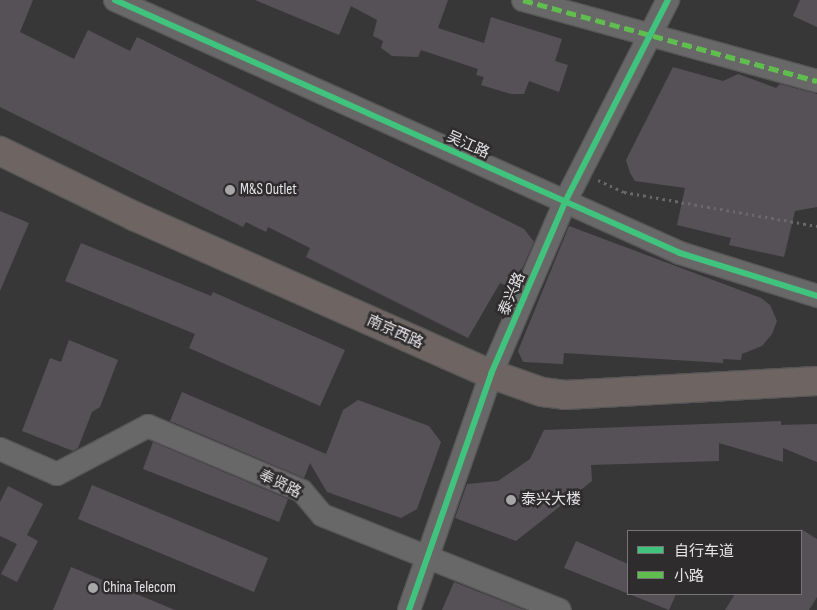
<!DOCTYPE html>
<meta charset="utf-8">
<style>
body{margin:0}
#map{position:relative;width:817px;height:610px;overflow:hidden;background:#383738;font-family:"Sofia Sans Condensed","Noto Sans SC",sans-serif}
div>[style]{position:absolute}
.building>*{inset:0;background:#565157}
.path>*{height:3px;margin-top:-1.5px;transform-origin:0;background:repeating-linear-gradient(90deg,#6a686a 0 2.5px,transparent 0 6.5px)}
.roads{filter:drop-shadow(1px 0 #575657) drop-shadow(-1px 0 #575657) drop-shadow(0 1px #575657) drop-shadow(0 -1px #575657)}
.minor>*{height:22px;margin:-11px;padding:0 11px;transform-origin:11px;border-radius:11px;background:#696869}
.major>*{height:28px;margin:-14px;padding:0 14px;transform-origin:14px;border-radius:14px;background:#6e6563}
.quiet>*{height:5px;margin-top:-2.5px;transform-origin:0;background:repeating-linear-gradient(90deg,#5fbe4e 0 10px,transparent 0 15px)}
.cycleway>*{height:6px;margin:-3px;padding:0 3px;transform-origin:3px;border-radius:3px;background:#40c37c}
.dots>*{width:14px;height:14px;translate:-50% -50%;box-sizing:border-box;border:2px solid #2f2c2e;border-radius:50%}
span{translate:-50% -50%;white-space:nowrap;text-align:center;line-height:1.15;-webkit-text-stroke:5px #2f2c2e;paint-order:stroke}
.street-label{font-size:15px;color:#e5e3e5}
.poi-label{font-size:15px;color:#e5e3e5}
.left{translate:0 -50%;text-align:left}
.legend{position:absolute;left:627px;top:530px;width:175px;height:65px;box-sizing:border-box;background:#2f2c2e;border:1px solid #787577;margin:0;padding:6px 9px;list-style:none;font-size:15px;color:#e5e3e5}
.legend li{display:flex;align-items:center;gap:10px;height:25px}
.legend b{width:25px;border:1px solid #787577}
</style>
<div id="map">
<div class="building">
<i style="clip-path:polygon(0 0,33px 0,20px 32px,74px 59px,88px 30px,130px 51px,137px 37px,524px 229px,534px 242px,513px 289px,500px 283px,468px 338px,306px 257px,310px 248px,268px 227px,266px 232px,246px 222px,243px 227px,0 107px)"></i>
<i style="clip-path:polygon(255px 0,448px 0,438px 28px,484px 43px,491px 17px,562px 39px,555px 61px,568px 65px,559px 92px,529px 81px,524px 94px,511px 94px,481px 85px,484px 77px,476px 75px,478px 69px,421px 50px,418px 57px,392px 56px,381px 48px,383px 41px,373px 36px,377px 20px,351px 6px,339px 35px)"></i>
<i style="clip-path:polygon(800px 0,817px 0,817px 27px,793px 16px)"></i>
<i style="clip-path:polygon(673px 67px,723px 81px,738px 74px,776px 88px,780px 84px,817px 94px,817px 207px,795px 211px,784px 257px,729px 245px,731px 238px,677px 225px,685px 188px,635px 181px,630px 173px,626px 160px)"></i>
<i style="clip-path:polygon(0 211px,29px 223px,0 291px)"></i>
<i style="clip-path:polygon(569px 226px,761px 298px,770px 305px,777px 321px,772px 334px,762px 346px,742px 354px,741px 360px,723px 359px,723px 363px,564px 353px,563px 364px,523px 362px,518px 351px)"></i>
<i style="clip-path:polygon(81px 243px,211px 296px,213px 292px,345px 350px,320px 406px,189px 348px,195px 334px,65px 281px)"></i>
<i style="clip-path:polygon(69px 340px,118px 360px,100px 407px,92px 412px,78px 448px,73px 451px,22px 431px,50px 358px,61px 362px)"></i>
<i style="clip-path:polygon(182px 392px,326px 454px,343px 410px,358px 400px,429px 426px,441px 442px,417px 509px,401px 518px,327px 492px,310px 463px,304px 478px,170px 421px)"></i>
<i style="clip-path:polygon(781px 421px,781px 425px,817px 424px,817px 462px,783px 448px,783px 462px,719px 443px,719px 461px,591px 465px,592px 481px,516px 541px,455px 518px,467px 484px,498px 481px,530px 459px,544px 430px)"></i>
<i style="clip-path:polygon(153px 442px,288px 499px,279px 522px,143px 469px)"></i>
<i style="clip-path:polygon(92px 485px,268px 558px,254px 592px,78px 519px)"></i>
<i style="clip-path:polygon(8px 486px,43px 504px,27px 535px,38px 541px,17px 582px,1px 574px,17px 544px,0 536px,0 502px)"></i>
<i style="clip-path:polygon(801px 529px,817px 539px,817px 597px,809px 610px,725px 610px,735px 594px,801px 594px)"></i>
<i style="clip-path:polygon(576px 541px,628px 564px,628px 594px,676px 594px,669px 610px,564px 568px)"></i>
<i style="clip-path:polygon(71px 567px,175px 610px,53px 610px)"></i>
<i style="clip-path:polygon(454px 582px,525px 610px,442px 610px)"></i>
</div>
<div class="path">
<i style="left:598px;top:180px;width:29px;rotate:25deg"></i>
<i style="left:624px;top:192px;width:196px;rotate:10deg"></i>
</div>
<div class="roads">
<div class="minor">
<i style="left:115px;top:0;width:619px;rotate:24.12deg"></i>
<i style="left:680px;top:253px;width:144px;rotate:17.4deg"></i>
<i style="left:523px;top:0;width:305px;rotate:15.4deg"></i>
<i style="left:0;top:449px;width:62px;rotate:23.7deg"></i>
<i style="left:57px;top:474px;width:103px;rotate:-27.8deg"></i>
<i style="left:148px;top:426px;width:167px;rotate:22.9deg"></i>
<i style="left:302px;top:491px;width:31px;rotate:50deg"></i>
<i style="left:322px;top:515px;width:256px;rotate:21.8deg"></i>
<i style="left:409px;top:610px;width:250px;rotate:-70.8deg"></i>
<i style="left:491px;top:374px;width:187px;rotate:-66.7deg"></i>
<i style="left:565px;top:202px;width:227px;rotate:-63deg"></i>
</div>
<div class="major">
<i style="left:0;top:151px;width:149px;rotate:25.9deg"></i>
<i style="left:134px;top:216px;width:390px;rotate:23.9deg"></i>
<i style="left:491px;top:374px;width:54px;rotate:19.4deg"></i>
<i style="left:542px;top:392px;width:23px;rotate:7deg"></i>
<i style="left:565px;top:395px;width:252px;rotate:-3.2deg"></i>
</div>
</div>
<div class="quiet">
<i style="left:523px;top:0;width:305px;rotate:15.4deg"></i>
</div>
<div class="cycleway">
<i style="left:115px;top:0;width:619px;rotate:24.12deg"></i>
<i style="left:680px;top:253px;width:144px;rotate:17.4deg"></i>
<i style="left:409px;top:610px;width:250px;rotate:-70.8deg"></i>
<i style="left:491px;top:374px;width:187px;rotate:-66.7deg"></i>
<i style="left:565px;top:202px;width:227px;rotate:-63deg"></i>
</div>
<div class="dots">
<i style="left:230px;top:190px;background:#a8a7a8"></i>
<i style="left:511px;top:500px;background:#a8a7a8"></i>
<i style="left:93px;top:588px;background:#a8a7a8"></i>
</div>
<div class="street-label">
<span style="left:468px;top:145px;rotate:24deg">吴江路</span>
<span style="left:512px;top:294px;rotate:-67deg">泰兴路</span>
<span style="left:395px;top:332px;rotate:24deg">南京西路</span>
<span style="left:280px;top:484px;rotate:26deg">奉贤路</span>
</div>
<div class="poi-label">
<span class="left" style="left:240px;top:190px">M&amp;S Outlet</span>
<span class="left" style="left:521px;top:500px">泰兴大楼</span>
<span class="left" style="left:103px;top:588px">China Telecom</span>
</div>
<ul class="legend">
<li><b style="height:6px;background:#40c37c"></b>自行车道</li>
<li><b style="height:6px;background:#5fbe4e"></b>小路</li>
</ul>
</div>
